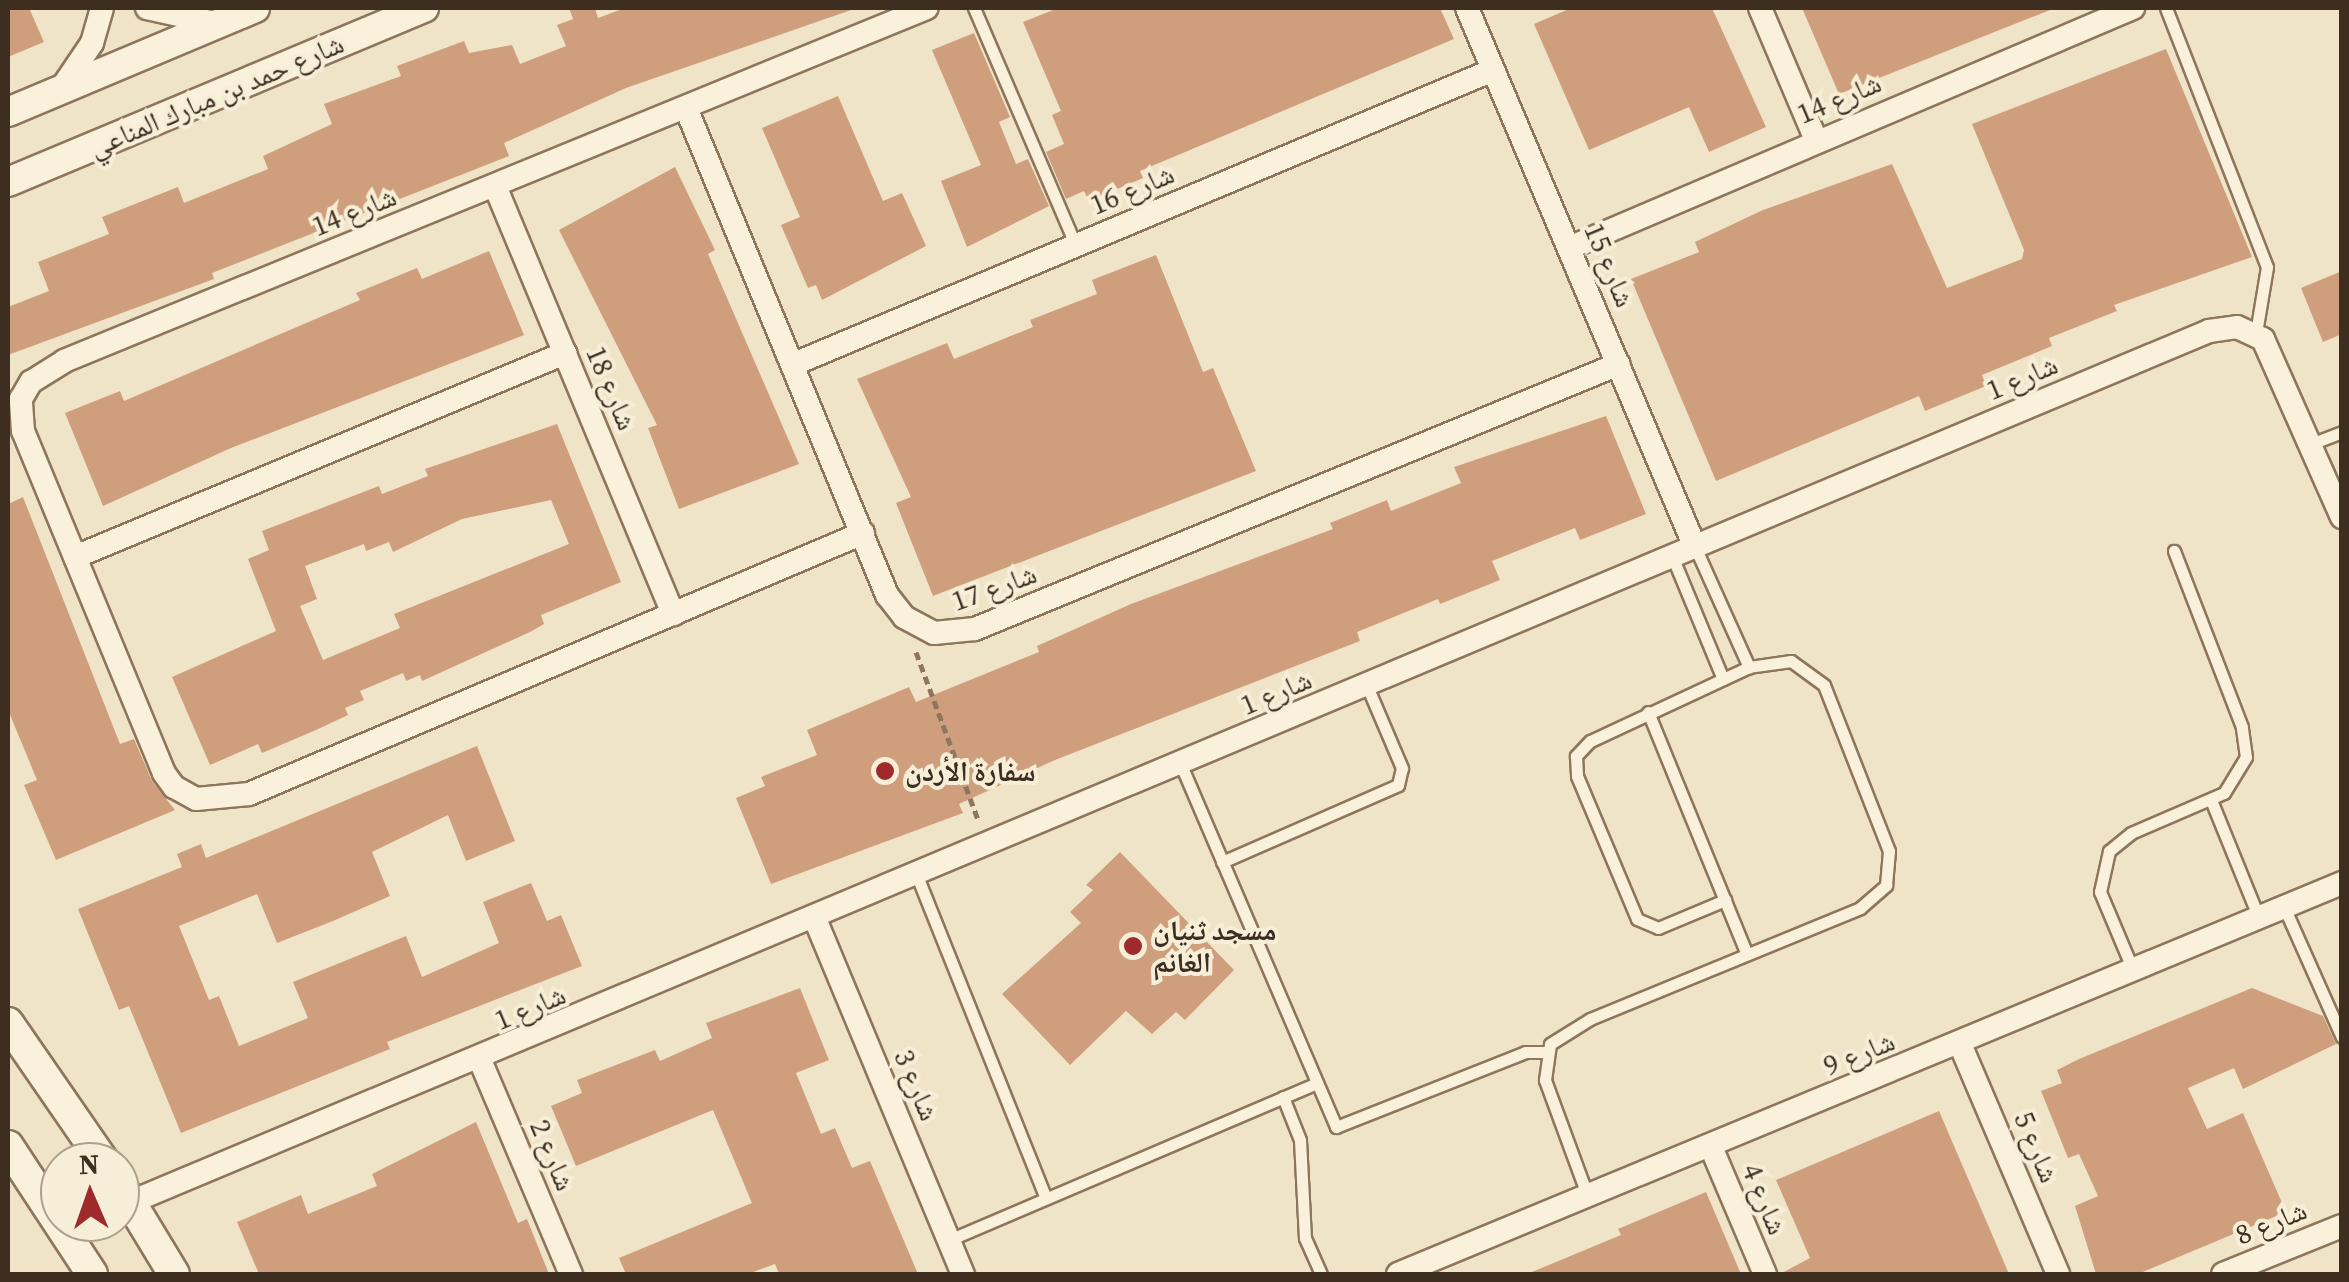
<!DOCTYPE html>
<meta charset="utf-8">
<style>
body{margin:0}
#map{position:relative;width:2349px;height:1282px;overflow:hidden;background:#f0e4c8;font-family:"Source Serif 4","Noto Naskh Arabic",serif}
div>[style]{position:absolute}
.building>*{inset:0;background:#cf9f7d}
.path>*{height:5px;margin-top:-2.5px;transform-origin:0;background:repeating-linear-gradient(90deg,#8d765c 0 8px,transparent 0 13px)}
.roads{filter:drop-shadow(2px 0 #8d765c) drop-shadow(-2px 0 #8d765c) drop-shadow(0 2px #8d765c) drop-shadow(0 -2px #8d765c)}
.service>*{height:11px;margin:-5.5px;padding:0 5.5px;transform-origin:5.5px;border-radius:5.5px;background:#faf1dc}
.minor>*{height:22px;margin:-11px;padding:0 11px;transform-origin:11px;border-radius:11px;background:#faf1dc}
.tertiary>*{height:28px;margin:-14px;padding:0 14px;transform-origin:14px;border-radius:14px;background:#faf1dc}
.secondary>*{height:30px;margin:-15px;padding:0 15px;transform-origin:15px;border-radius:15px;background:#faf1dc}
.dots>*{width:28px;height:28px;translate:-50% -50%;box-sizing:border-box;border:5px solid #f7eed8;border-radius:50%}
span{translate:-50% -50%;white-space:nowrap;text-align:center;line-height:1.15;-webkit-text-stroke:8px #f7eed8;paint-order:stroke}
.street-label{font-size:28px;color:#3d2e20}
.poi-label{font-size:28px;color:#3d2e20;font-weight:700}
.left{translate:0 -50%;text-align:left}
.frame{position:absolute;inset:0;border:10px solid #3d2e20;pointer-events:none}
.north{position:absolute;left:40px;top:1142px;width:100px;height:100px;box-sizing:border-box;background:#f7eed8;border:2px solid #ada18e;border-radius:50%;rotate:358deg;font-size:28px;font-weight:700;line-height:40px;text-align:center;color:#3d2e20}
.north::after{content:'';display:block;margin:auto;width:35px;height:45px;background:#9e2a2b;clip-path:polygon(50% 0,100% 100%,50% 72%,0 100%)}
</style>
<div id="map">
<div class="building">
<i style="clip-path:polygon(8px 8px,29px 8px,44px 42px,8px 57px)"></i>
<i style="clip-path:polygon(569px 8px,595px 8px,598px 18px,625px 8px,854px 9px,626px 88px,504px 143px,509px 156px,212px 273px,214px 279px,8px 355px,8px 307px,49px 291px,38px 262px,109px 234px,102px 217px,178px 187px,184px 203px,268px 169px,263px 156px,332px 124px,324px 104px,401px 76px,397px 66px,464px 41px,469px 53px,512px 45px,520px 64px,566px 46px,557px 25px,573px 19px)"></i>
<i style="clip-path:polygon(1058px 8px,1440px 8px,1454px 39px,1140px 171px,1143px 178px,1089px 201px,1084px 191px,1066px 199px,1046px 152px,1064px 144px,1052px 115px,1061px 111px,1023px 22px)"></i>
<i style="clip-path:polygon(1571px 8px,1712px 8px,1766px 127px,1709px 152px,1689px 107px,1589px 150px,1534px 24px)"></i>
<i style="clip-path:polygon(1802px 8px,2055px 8px,1839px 94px)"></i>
<i style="clip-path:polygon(974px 33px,1010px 117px,999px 122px,1016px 164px,1028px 159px,1049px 206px,967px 247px,941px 181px,981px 165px,932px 50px)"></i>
<i style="clip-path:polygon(2166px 49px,2252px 257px,2114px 305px,2117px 311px,2049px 338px,2052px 346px,1982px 375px,1986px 386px,1925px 411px,1919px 396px,1716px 481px,1631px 279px,1699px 252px,1695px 242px,1763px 210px,1892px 164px,1947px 288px,2022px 259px,2024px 250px,1972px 124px)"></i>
<i style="clip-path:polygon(838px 96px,883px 201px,902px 193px,926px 246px,822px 300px,816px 285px,808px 288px,781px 225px,800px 217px,762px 128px)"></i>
<i style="clip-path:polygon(675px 167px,715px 250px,708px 254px,799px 464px,679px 509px,648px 428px,657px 425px,559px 230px)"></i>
<i style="clip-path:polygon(489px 251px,524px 335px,231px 448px,103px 506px,65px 413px,120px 391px,124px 401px,360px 300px,356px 293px,417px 268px,422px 279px)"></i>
<i style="clip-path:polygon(1156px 255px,1203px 372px,1213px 368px,1256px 471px,933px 596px,896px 503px,911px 497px,857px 379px,947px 343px,954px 359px,1033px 327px,1030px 320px,1097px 294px,1092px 280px)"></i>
<i style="clip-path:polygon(2342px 271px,2342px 334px,2323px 342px,2301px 288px)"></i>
<i style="clip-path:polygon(1606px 416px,1646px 514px,1580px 540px,1575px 528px,1492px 561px,1500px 580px,1440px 604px,1438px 599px,1357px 632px,1360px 641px,1055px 760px,959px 804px,963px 813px,771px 884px,736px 798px,765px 786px,761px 777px,817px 755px,807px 730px,909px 687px,916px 702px,1039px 652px,1037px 646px,1131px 604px,1333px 529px,1330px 523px,1387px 500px,1391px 511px,1461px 483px,1454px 467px)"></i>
<i style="clip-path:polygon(evenodd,557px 424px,621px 582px,541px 615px,544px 624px,530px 632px,422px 681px,420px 675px,406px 681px,403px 673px,360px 691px,364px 700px,345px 708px,348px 715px,316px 730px,262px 753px,258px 744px,210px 765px,172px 677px,276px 631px,248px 559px,269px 550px,262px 531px,379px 486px,382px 494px,428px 476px,425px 469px,557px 424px,551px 500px,569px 544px,394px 614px,400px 628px,323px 660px,300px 606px,317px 599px,305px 566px,364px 544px,366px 551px,389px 542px,393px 552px,462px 519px,551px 500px)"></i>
<i style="clip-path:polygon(23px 497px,120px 744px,134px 739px,152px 781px,175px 810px,56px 860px,24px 785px,37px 780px,8px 710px,8px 504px)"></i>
<i style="clip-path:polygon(477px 746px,515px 841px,466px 861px,448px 815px,372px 852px,390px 896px,333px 921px,277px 943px,257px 894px,179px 926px,209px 1000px,219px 996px,239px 1046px,308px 1018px,293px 982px,406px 936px,422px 977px,499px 943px,483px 902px,531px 883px,547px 921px,561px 915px,582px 966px,387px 1042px,390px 1049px,181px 1133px,129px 1006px,119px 1010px,78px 909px,182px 867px,177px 854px,201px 844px,206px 858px)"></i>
<i style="clip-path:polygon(1120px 852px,1234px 970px,1185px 1020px,1176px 1012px,1152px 1034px,1126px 1011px,1070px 1065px,1002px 994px,1081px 923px,1070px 912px,1093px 890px,1086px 885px)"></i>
<i style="clip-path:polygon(800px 988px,829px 1060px,796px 1073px,821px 1134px,835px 1128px,852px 1168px,870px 1161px,918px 1274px,779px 1274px,775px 1264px,748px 1274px,626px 1274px,619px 1258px,752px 1203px,713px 1110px,576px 1166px,551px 1106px,582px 1093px,577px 1080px,655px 1050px,660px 1061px,712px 1038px,706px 1023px)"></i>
<i style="clip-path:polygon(2252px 988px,2323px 1016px,2336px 1044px,2243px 1089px,2234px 1068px,2188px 1088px,2207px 1129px,2243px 1113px,2286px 1212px,2138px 1274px,2096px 1274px,2075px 1206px,2098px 1196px,2079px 1154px,2068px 1158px,2041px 1091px,2062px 1083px,2057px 1070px,2079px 1059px)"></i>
<i style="clip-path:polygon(1939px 1111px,2009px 1274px,1780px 1274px,1810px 1258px,1776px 1180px)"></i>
<i style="clip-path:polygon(476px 1122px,518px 1223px,527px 1219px,549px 1274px,259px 1274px,237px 1222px,301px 1195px,308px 1214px,377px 1186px,372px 1174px)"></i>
<i style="clip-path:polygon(1706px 1192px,1741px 1274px,1527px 1274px,1621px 1235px,1618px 1229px)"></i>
</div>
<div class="path">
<i style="left:916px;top:652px;width:179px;rotate:69.7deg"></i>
</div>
<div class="roads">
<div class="service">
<i style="left:974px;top:8px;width:259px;rotate:66.8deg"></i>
<i style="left:2166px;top:8px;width:278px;rotate:68.7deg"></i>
<i style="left:2267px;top:267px;width:67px;rotate:99.5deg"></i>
<i style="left:2311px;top:444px;width:33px;rotate:-21deg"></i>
<i style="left:1695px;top:547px;width:132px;rotate:65.8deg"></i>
<i style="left:1672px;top:556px;width:133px;rotate:67.5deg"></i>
<i style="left:1648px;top:712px;width:261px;rotate:67.8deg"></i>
<i style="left:1181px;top:765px;width:394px;rotate:66.8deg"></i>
<i style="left:1336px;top:1127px;width:203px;rotate:-21.6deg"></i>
<i style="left:1525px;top:1052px;width:20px"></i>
<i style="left:2211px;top:800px;width:127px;rotate:67.9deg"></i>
<i style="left:1222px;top:862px;width:192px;rotate:-23.6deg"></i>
<i style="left:1398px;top:785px;width:17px;rotate:-77deg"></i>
<i style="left:1402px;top:768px;width:89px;rotate:-113.1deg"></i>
<i style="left:917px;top:876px;width:347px;rotate:68.2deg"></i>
<i style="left:2284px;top:907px;width:142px;rotate:66deg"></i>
<i style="left:2133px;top:970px;width:85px;rotate:-112.9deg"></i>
<i style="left:2100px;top:892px;width:42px;rotate:-77.6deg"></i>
<i style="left:2109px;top:851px;width:28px;rotate:-39deg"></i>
<i style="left:2131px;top:833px;width:101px;rotate:-23.3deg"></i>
<i style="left:2224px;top:793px;width:42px;rotate:-58.6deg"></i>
<i style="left:2246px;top:757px;width:30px;rotate:-98deg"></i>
<i style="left:2242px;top:727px;width:189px;rotate:-111.1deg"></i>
<i style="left:1283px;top:1097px;width:46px;rotate:68.4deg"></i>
<i style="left:1300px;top:1140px;width:98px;rotate:87.1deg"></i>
<i style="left:1305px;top:1238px;width:39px;rotate:66deg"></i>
<i style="left:1588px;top:1197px;width:125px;rotate:-110.2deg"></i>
<i style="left:1545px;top:1080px;width:36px;rotate:-82deg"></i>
<i style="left:1550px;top:1044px;width:47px;rotate:-32deg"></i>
<i style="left:1590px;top:1019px;width:292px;rotate:-22.3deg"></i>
<i style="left:1860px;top:908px;width:35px;rotate:-41deg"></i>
<i style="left:1886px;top:885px;width:34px;rotate:-85deg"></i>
<i style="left:1889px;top:851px;width:178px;rotate:-111.4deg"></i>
<i style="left:1824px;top:685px;width:41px;rotate:-144deg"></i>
<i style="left:1791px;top:661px;width:42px;rotate:171.9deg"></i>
<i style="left:1749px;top:667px;width:175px;rotate:155deg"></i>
<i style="left:1590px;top:741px;width:21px;rotate:133deg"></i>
<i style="left:1576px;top:756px;width:20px;rotate:87deg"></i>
<i style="left:1577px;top:776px;width:155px;rotate:67.2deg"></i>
<i style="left:1637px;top:919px;width:23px;rotate:23deg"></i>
<i style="left:1658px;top:928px;width:73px;rotate:-22.7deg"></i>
<i style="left:949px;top:1240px;width:400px;rotate:-23.1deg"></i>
</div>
<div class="minor">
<i style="left:147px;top:8px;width:70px;rotate:12.4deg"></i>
<i style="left:1467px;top:8px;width:585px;rotate:67.07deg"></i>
<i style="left:1760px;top:8px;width:143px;rotate:67deg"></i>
<i style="left:61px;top:89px;width:55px;rotate:-56deg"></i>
<i style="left:92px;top:43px;width:36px;rotate:-74deg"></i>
<i style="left:686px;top:108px;width:527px;rotate:67.57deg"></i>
<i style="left:887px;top:595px;width:28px;rotate:52deg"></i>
<i style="left:904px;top:617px;width:34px;rotate:28deg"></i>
<i style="left:934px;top:633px;width:41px;rotate:-5.6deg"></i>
<i style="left:975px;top:629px;width:696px;rotate:-22.37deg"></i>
<i style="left:495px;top:186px;width:464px;rotate:67.4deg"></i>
<i style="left:1571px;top:247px;width:611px;rotate:-23.04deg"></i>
<i style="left:794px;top:364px;width:758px;rotate:-22.81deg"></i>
<i style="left:863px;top:533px;width:667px;rotate:156.97deg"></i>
<i style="left:249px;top:794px;width:53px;rotate:174.6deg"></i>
<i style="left:196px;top:799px;width:25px;rotate:-151deg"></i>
<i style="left:174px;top:787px;width:17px;rotate:-126deg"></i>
<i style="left:164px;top:773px;width:370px;rotate:-112.4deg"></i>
<i style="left:23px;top:431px;width:32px;rotate:-94deg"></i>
<i style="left:21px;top:399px;width:20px;rotate:-60deg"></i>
<i style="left:31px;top:382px;width:39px;rotate:-32deg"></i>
<i style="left:64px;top:361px;width:932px;rotate:-22.25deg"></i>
<i style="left:75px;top:557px;width:531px;rotate:-22.6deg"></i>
<i style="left:815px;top:919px;width:385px;rotate:67.4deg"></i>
<i style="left:1960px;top:1044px;width:250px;rotate:66.9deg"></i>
<i style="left:480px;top:1060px;width:233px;rotate:67deg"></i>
<i style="left:1711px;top:1147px;width:138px;rotate:67deg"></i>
<i style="left:131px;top:1202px;width:2253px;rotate:-22.74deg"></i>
<i style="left:2209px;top:331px;width:28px;rotate:-8deg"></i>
<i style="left:2237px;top:327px;width:29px;rotate:25deg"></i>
<i style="left:2263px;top:339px;width:195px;rotate:66.1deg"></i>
<i style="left:1398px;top:1274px;width:1022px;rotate:-22.5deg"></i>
<i style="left:2223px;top:1274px;width:128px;rotate:-22deg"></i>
</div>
<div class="tertiary">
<i style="left:8px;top:112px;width:268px;rotate:-22.8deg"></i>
<i style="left:8px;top:182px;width:451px;rotate:-22.7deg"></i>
</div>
<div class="secondary">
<i style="left:8px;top:1023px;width:169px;rotate:55.4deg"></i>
<i style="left:8px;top:1146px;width:153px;rotate:56.7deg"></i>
<i style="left:120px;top:1185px;width:104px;rotate:58.8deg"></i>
</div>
</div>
<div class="dots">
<i style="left:885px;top:771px;background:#9e2a2b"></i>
<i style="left:1133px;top:946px;background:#9e2a2b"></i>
</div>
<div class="street-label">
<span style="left:216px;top:95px;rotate:-23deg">شارع حمد بن مبارك المناعي</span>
<span style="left:1839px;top:98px;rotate:-23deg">شارع 14</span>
<span style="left:1132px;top:189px;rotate:-23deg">شارع 16</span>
<span style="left:354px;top:211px;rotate:-22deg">شارع 14</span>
<span style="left:1610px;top:265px;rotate:67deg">شارع 15</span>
<span style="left:2022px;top:377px;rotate:-23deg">شارع 1</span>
<span style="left:612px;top:388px;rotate:67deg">شارع 18</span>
<span style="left:994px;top:587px;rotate:-20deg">شارع 17</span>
<span style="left:1276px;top:692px;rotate:-23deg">شارع 1</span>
<span style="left:530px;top:1007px;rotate:-23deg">شارع 1</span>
<span style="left:1859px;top:1053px;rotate:-22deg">شارع 9</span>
<span style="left:917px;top:1085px;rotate:67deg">شارع 3</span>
<span style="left:2037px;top:1147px;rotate:67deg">شارع 5</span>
<span style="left:553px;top:1155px;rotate:67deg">شارع 2</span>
<span style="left:1765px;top:1199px;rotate:67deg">شارع 4</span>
<span style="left:2271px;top:1222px;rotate:-22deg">شارع 8</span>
</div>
<div class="poi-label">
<span class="left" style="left:905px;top:771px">سفارة الأردن</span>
<span class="left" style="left:1153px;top:946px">مسجد ثنيان<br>الغانم</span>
</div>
<div class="frame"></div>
<div class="north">N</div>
</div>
